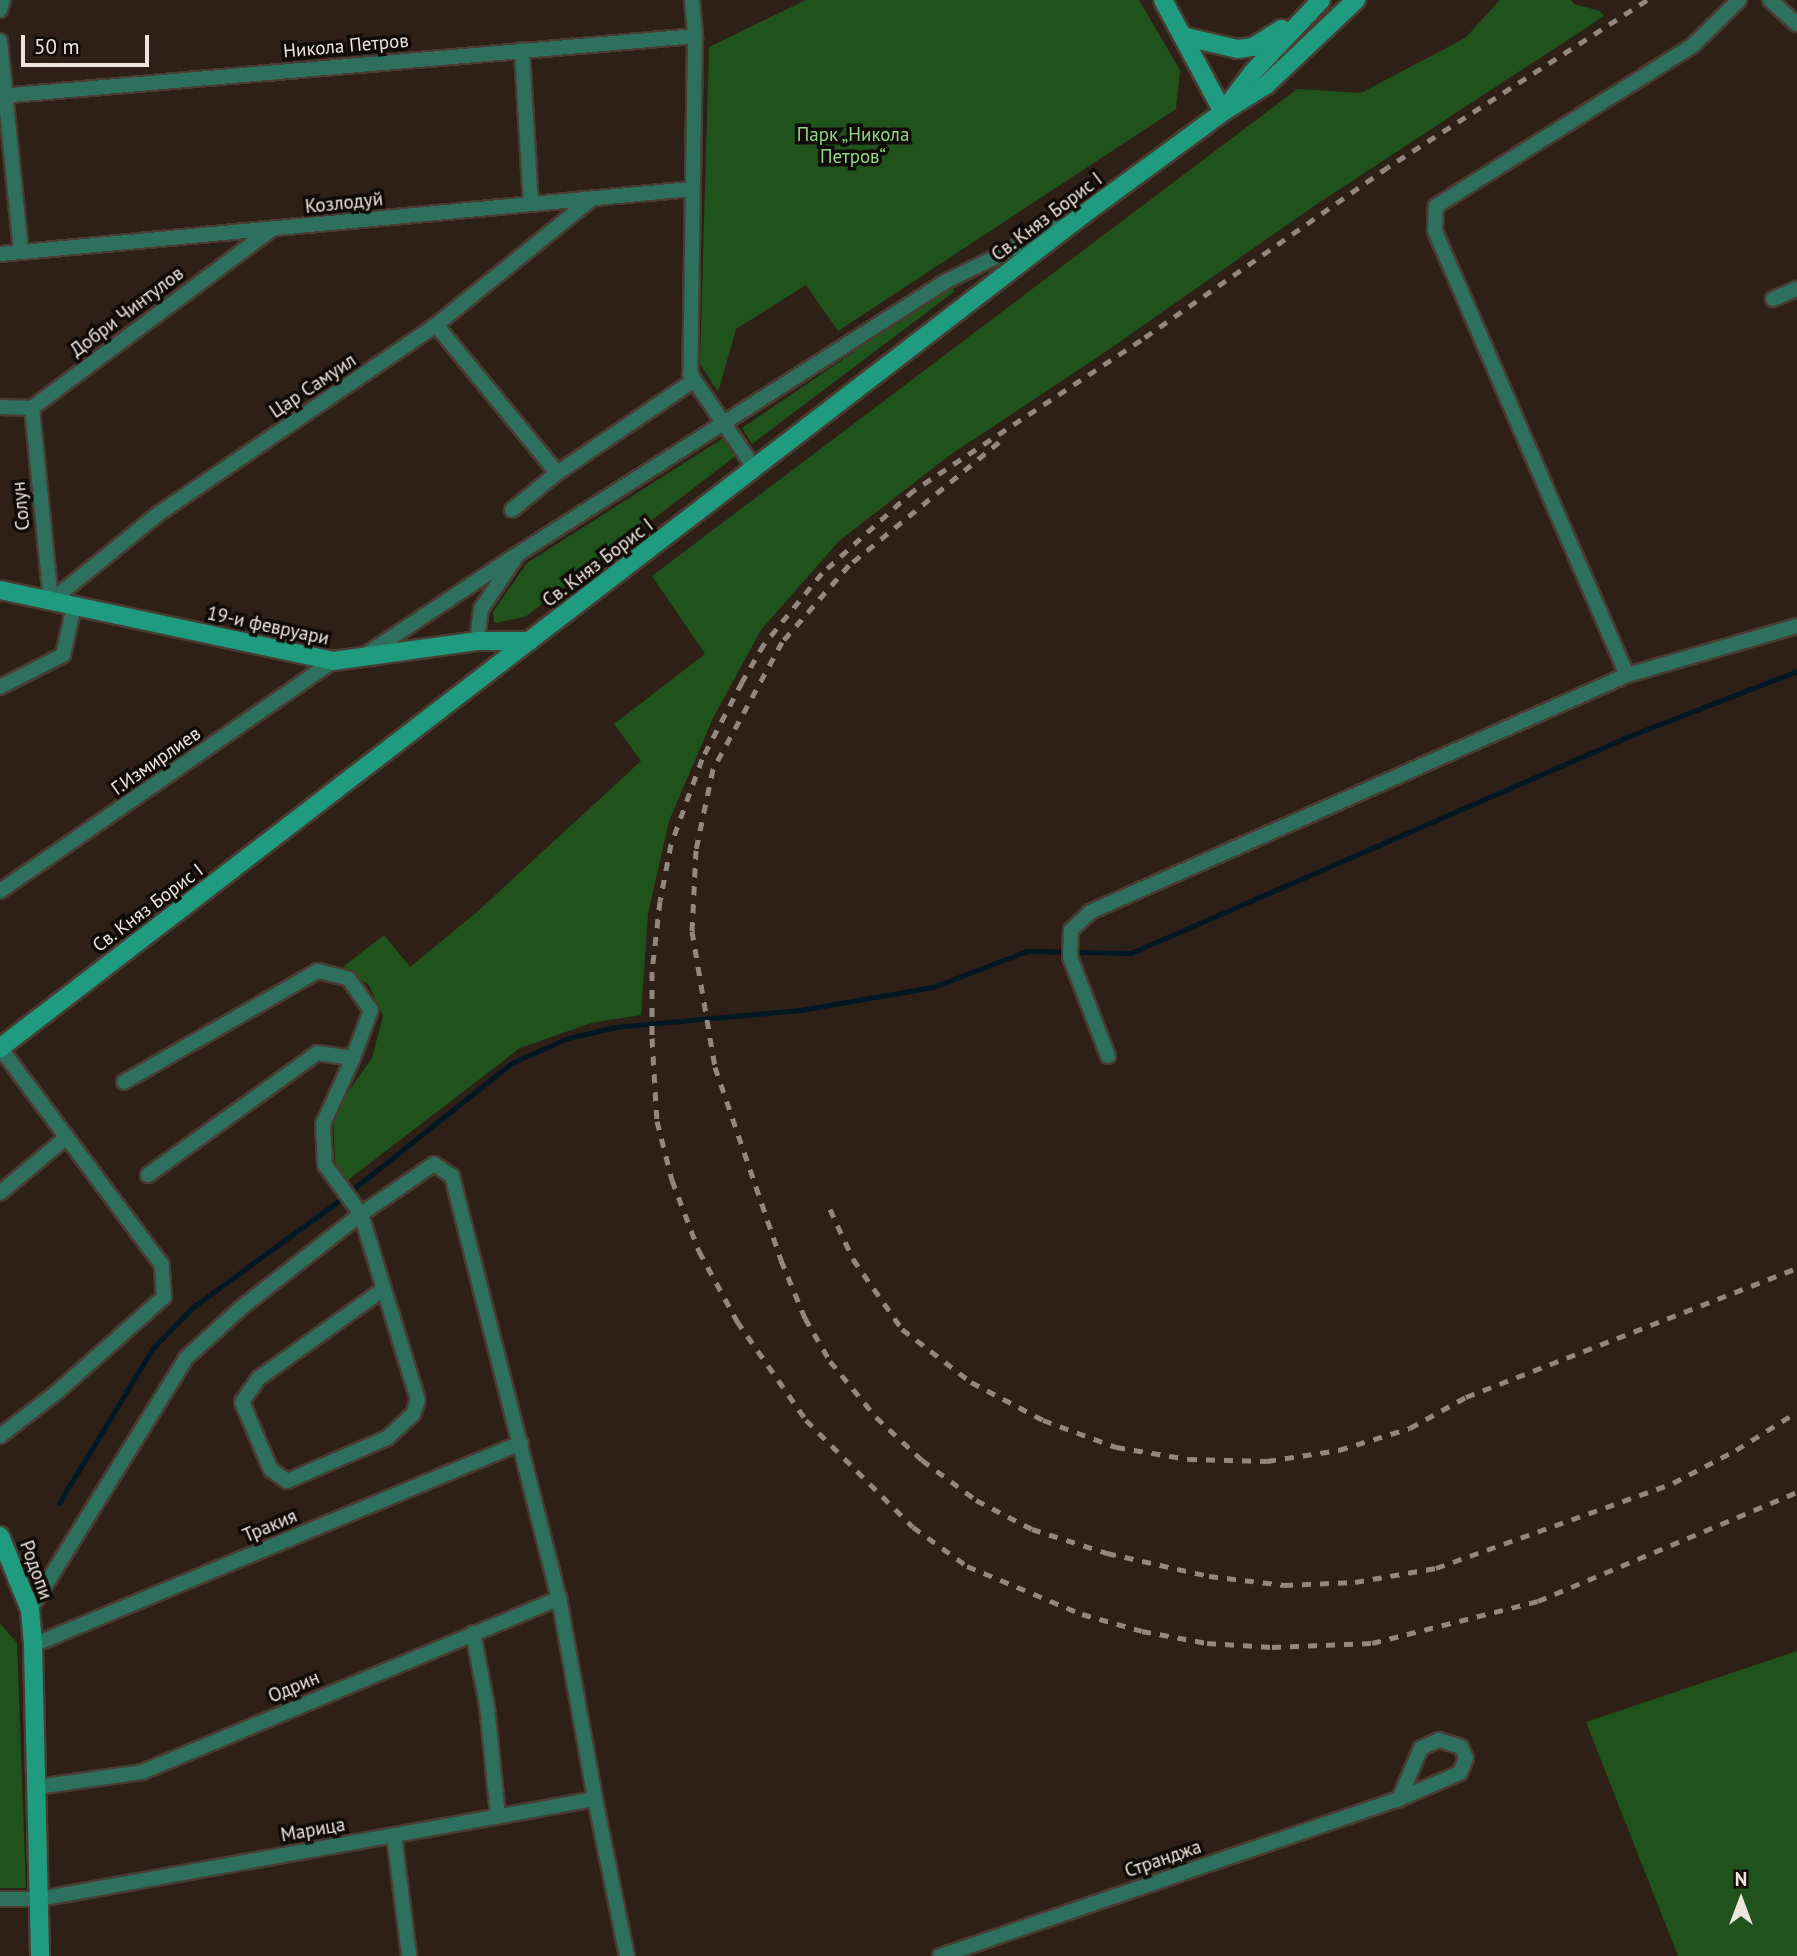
<!DOCTYPE html>
<meta charset="utf-8">
<style>
body{margin:0}
#map{position:relative;width:1797px;height:1956px;overflow:hidden;background:#2e2016;font-family:"PT Sans",sans-serif}
div>[style]{position:absolute}
.green>*{inset:0;background:#1f531b}
.stream>*{height:5px;margin:-2.5px;padding:0 2.5px;transform-origin:2.5px;border-radius:2.5px;background:#001724}
.roads{filter:drop-shadow(2px 0 #493c32) drop-shadow(-2px 0 #493c32) drop-shadow(0 2px #493c32) drop-shadow(0 -2px #493c32)}
.street>*{height:14px;margin:-7px;padding:0 7px;transform-origin:7px;border-radius:7px;background:#2d705e}
.secondary>*{height:18px;margin:-9px;padding:0 9px;transform-origin:9px;border-radius:9px;background:#1f9c7f}
.rail>*{height:5px;margin-top:-2.5px;transform-origin:0;background:repeating-linear-gradient(90deg,#93877f 0 9px,transparent 0 18px)}
span{translate:-50% -50%;white-space:nowrap;text-align:center;line-height:1.15;-webkit-text-stroke:7px #110b07;paint-order:stroke}
.street-label{font-size:19px;color:#efe5df}
.park-label{font-size:19px;color:#8eda87}
.north{position:absolute;left:1706px;top:1865px;width:70px;height:70px;-webkit-text-stroke:5px #110b07;paint-order:stroke;rotate:0deg;font-size:19px;font-weight:700;line-height:28px;text-align:center;color:#efe5df}
.north::after{content:'';display:block;margin:auto;width:24px;height:32px;background:#efe5df;clip-path:polygon(50% 0,100% 100%,50% 72%,0 100%)}
.scale{position:absolute;left:21px;top:35px;width:128px;height:32px;box-sizing:border-box;border:4px solid #efe5df;border-top:0;padding-left:9px;font-size:21px;line-height:24px;white-space:nowrap;color:#efe5df;-webkit-text-stroke:5px #110b07;paint-order:stroke}
</style>
<div id="map">
<div class="green">
<i style="clip-path:polygon(806px 0,1139px 0,1180px 70px,1176px 109px,838px 331px,806px 285px,736px 329px,718px 392px,700px 364px,709px 47px)"></i>
<i style="clip-path:polygon(1500px 0,1571px 0,1574px 4px,1600px 11px,1604px 16px,1314px 206px,1098px 357px,950px 455px,839px 541px,761px 630px,713px 718px,669px 821px,648px 914px,641px 1015px,591px 1023px,520px 1048px,348px 1180px,335px 1162px,333px 1113px,372px 1058px,383px 1016px,369px 985px,343px 967px,384px 935px,410px 967px,477px 912px,641px 761px,614px 724px,705px 654px,652px 576px,1297px 89px,1361px 93px,1465px 38px)"></i>
<i style="clip-path:polygon(949px 287px,955px 291px,752px 444px,742px 428px)"></i>
<i style="clip-path:polygon(725px 437px,737px 455px,525px 617px,494px 623px,493px 612px,527px 563px)"></i>
<i style="clip-path:polygon(0 1623px,17px 1643px,26px 1888px,0 1888px)"></i>
<i style="clip-path:polygon(1797px 1651px,1797px 1956px,1678px 1956px,1586px 1722px)"></i>
</div>
<div class="stream">
<i style="left:59px;top:1503px;width:181px;rotate:-58.8deg"></i>
<i style="left:153px;top:1348px;width:57px;rotate:-45.7deg"></i>
<i style="left:193px;top:1307px;width:178px;rotate:-36.1deg"></i>
<i style="left:337px;top:1202px;width:223px;rotate:-38.5deg"></i>
<i style="left:512px;top:1063px;width:61px;rotate:-24.1deg"></i>
<i style="left:568px;top:1038px;width:49px;rotate:-12.9deg"></i>
<i style="left:616px;top:1027px;width:185px;rotate:-5.3deg"></i>
<i style="left:800px;top:1010px;width:135px;rotate:-9.8deg"></i>
<i style="left:933px;top:987px;width:101px;rotate:-21deg"></i>
<i style="left:1027px;top:951px;width:104px;rotate:1.1deg"></i>
<i style="left:1131px;top:953px;width:546px;rotate:-23.52deg"></i>
<i style="left:1632px;top:735px;width:177px;rotate:-21.2deg"></i>
</div>
<div class="roads">
<div class="street">
<i style="left:692px;top:0;width:36px;rotate:85deg"></i>
<i style="left:695px;top:36px;width:338px;rotate:90.8deg"></i>
<i style="left:690px;top:374px;width:115px;rotate:55.6deg"></i>
<i style="left:1770px;top:0;width:36px;rotate:42deg"></i>
<i style="left:0;top:10px;width:10px;rotate:-73deg"></i>
<i style="left:0;top:41px;width:212px;rotate:84.3deg"></i>
<i style="left:522px;top:50px;width:154px;rotate:86.7deg"></i>
<i style="left:0;top:96px;width:698px;rotate:-4.93deg"></i>
<i style="left:0;top:254px;width:695px;rotate:-5.37deg"></i>
<i style="left:1773px;top:299px;width:26px;rotate:-23deg"></i>
<i style="left:436px;top:325px;width:191px;rotate:50.7deg"></i>
<i style="left:0;top:407px;width:32px;rotate:2deg"></i>
<i style="left:32px;top:408px;width:299px;rotate:-36.7deg"></i>
<i style="left:32px;top:408px;width:194px;rotate:84.4deg"></i>
<i style="left:512px;top:510px;width:58px;rotate:-39.4deg"></i>
<i style="left:557px;top:473px;width:164px;rotate:-34.1deg"></i>
<i style="left:51px;top:601px;width:138px;rotate:-39.1deg"></i>
<i style="left:158px;top:514px;width:336px;rotate:-34.2deg"></i>
<i style="left:436px;top:325px;width:202px;rotate:-39deg"></i>
<i style="left:477px;top:641px;width:32px;rotate:-83deg"></i>
<i style="left:481px;top:609px;width:66px;rotate:-56.1deg"></i>
<i style="left:518px;top:554px;width:506px;rotate:-32.5deg"></i>
<i style="left:945px;top:282px;width:129px;rotate:-26.2deg"></i>
<i style="left:365px;top:655px;width:178px;rotate:-33.5deg"></i>
<i style="left:1627px;top:675px;width:484px;rotate:-113.4deg"></i>
<i style="left:1435px;top:231px;width:25px;rotate:-88deg"></i>
<i style="left:1436px;top:206px;width:302px;rotate:-32deg"></i>
<i style="left:1692px;top:46px;width:66px;rotate:-44.4deg"></i>
<i style="left:0;top:687px;width:71px;rotate:-26.9deg"></i>
<i style="left:63px;top:655px;width:50px;rotate:-77.3deg"></i>
<i style="left:0;top:891px;width:405px;rotate:-34.6deg"></i>
<i style="left:1108px;top:1056px;width:106px;rotate:-111deg"></i>
<i style="left:1070px;top:957px;width:27px;rotate:-88deg"></i>
<i style="left:1071px;top:930px;width:26px;rotate:-43deg"></i>
<i style="left:1090px;top:912px;width:587px;rotate:-23.81deg"></i>
<i style="left:1627px;top:675px;width:177px;rotate:-16.1deg"></i>
<i style="left:124px;top:1082px;width:224px;rotate:-29.8deg"></i>
<i style="left:318px;top:971px;width:32px;rotate:14deg"></i>
<i style="left:349px;top:979px;width:38px;rotate:55deg"></i>
<i style="left:371px;top:1010px;width:51px;rotate:110.6deg"></i>
<i style="left:353px;top:1058px;width:72px;rotate:114.4deg"></i>
<i style="left:323px;top:1124px;width:41px;rotate:87.2deg"></i>
<i style="left:325px;top:1165px;width:61px;rotate:53.7deg"></i>
<i style="left:361px;top:1214px;width:78px;rotate:73deg"></i>
<i style="left:384px;top:1289px;width:116px;rotate:73deg"></i>
<i style="left:418px;top:1400px;width:15px;rotate:110deg"></i>
<i style="left:413px;top:1414px;width:35px;rotate:137deg"></i>
<i style="left:387px;top:1438px;width:109px;rotate:156.7deg"></i>
<i style="left:287px;top:1481px;width:19px;rotate:-145deg"></i>
<i style="left:271px;top:1470px;width:74px;rotate:-113.1deg"></i>
<i style="left:242px;top:1402px;width:29px;rotate:-55deg"></i>
<i style="left:259px;top:1378px;width:153px;rotate:-35.5deg"></i>
<i style="left:148px;top:1175px;width:208px;rotate:-35.8deg"></i>
<i style="left:317px;top:1053px;width:36px;rotate:8deg"></i>
<i style="left:0;top:1193px;width:87px;rotate:-39.9deg"></i>
<i style="left:0;top:1436px;width:72px;rotate:-37.7deg"></i>
<i style="left:57px;top:1392px;width:143px;rotate:-41.6deg"></i>
<i style="left:164px;top:1297px;width:32px;rotate:-94deg"></i>
<i style="left:162px;top:1265px;width:271px;rotate:-126.7deg"></i>
<i style="left:30px;top:1610px;width:296px;rotate:-58.2deg"></i>
<i style="left:186px;top:1358px;width:74px;rotate:-42.3deg"></i>
<i style="left:241px;top:1308px;width:152px;rotate:-38.1deg"></i>
<i style="left:361px;top:1214px;width:88px;rotate:-34.4deg"></i>
<i style="left:434px;top:1164px;width:22px;rotate:34deg"></i>
<i style="left:452px;top:1176px;width:435px;rotate:75.8deg"></i>
<i style="left:559px;top:1598px;width:204px;rotate:79.8deg"></i>
<i style="left:595px;top:1799px;width:160px;rotate:78.5deg"></i>
<i style="left:473px;top:1633px;width:74px;rotate:79.1deg"></i>
<i style="left:487px;top:1706px;width:111px;rotate:84.3deg"></i>
<i style="left:33px;top:1645px;width:528px;rotate:-22.49deg"></i>
<i style="left:37px;top:1787px;width:106px;rotate:-8.1deg"></i>
<i style="left:142px;top:1772px;width:452px;rotate:-22.6deg"></i>
<i style="left:394px;top:1835px;width:122px;rotate:82.9deg"></i>
<i style="left:0;top:1899px;width:39px"></i>
<i style="left:39px;top:1899px;width:565px;rotate:-10.2deg"></i>
<i style="left:940px;top:1956px;width:485px;rotate:-18.9deg"></i>
<i style="left:1399px;top:1799px;width:66px;rotate:-23.1deg"></i>
<i style="left:1460px;top:1773px;width:16px;rotate:-68deg"></i>
<i style="left:1466px;top:1758px;width:12px;rotate:-114deg"></i>
<i style="left:1461px;top:1747px;width:23px;rotate:-162deg"></i>
<i style="left:1439px;top:1740px;width:20px;rotate:156deg"></i>
<i style="left:1421px;top:1748px;width:56px;rotate:113.3deg"></i>
</div>
<div class="secondary">
<i style="left:1163px;top:0;width:127px;rotate:61.8deg"></i>
<i style="left:1186px;top:37px;width:53px;rotate:13deg"></i>
<i style="left:1238px;top:49px;width:15px;rotate:-8deg"></i>
<i style="left:1253px;top:47px;width:34px;rotate:-32deg"></i>
<i style="left:1228px;top:105px;width:41px;rotate:-52.9deg"></i>
<i style="left:1253px;top:72px;width:99px;rotate:-46.6deg"></i>
<i style="left:0;top:590px;width:340px;rotate:12deg"></i>
<i style="left:333px;top:661px;width:145px;rotate:-7.9deg"></i>
<i style="left:477px;top:641px;width:53px"></i>
<i style="left:0;top:1048px;width:1368px;rotate:-37.57deg"></i>
<i style="left:1084px;top:214px;width:172px;rotate:-36.3deg"></i>
<i style="left:1223px;top:112px;width:51px;rotate:-32.1deg"></i>
<i style="left:1266px;top:85px;width:124px;rotate:-43.4deg"></i>
<i style="left:0;top:1536px;width:80px;rotate:67.9deg"></i>
<i style="left:30px;top:1610px;width:35px;rotate:85deg"></i>
<i style="left:33px;top:1645px;width:311px;rotate:88.7deg"></i>
</div>
</div>
<div class="rail">
<i style="left:1647px;top:0;width:308px;rotate:147.2deg"></i>
<i style="left:1388px;top:167px;width:302px;rotate:145deg"></i>
<i style="left:1141px;top:340px;width:272px;rotate:146.5deg"></i>
<i style="left:914px;top:490px;width:124px;rotate:137.9deg"></i>
<i style="left:822px;top:573px;width:92px;rotate:129.2deg"></i>
<i style="left:764px;top:644px;width:44px;rotate:120.1deg"></i>
<i style="left:742px;top:682px;width:87px;rotate:117.5deg"></i>
<i style="left:702px;top:759px;width:90px;rotate:110deg"></i>
<i style="left:671px;top:844px;width:58px;rotate:100.9deg"></i>
<i style="left:660px;top:901px;width:70px;rotate:96.5deg"></i>
<i style="left:652px;top:971px;width:67px;rotate:90deg"></i>
<i style="left:652px;top:1038px;width:83px;rotate:86.6deg"></i>
<i style="left:657px;top:1121px;width:61px;rotate:75.7deg"></i>
<i style="left:672px;top:1180px;width:76px;rotate:69.2deg"></i>
<i style="left:699px;top:1251px;width:80px;rotate:61.5deg"></i>
<i style="left:737px;top:1321px;width:121px;rotate:55.1deg"></i>
<i style="left:806px;top:1420px;width:151px;rotate:45deg"></i>
<i style="left:913px;top:1527px;width:67px;rotate:35.8deg"></i>
<i style="left:967px;top:1566px;width:125px;rotate:22.7deg"></i>
<i style="left:1082px;top:1614px;width:62px;rotate:15.8deg"></i>
<i style="left:1142px;top:1631px;width:66px;rotate:10.5deg"></i>
<i style="left:1207px;top:1643px;width:65px;rotate:3.5deg"></i>
<i style="left:1272px;top:1647px;width:100px;rotate:-2.3deg"></i>
<i style="left:1372px;top:1643px;width:171px;rotate:-14.2deg"></i>
<i style="left:1538px;top:1601px;width:281px;rotate:-22.8deg"></i>
<i style="left:999px;top:442px;width:194px;rotate:140.6deg"></i>
<i style="left:849px;top:565px;width:102px;rotate:131deg"></i>
<i style="left:782px;top:642px;width:145px;rotate:118.5deg"></i>
<i style="left:713px;top:769px;width:83px;rotate:101.9deg"></i>
<i style="left:696px;top:850px;width:81px;rotate:92.8deg"></i>
<i style="left:692px;top:931px;width:138px;rotate:80.4deg"></i>
<i style="left:715px;top:1067px;width:204px;rotate:71.1deg"></i>
<i style="left:781px;top:1260px;width:63px;rotate:67.5deg"></i>
<i style="left:805px;top:1318px;width:50px;rotate:59.8deg"></i>
<i style="left:830px;top:1361px;width:72px;rotate:50.6deg"></i>
<i style="left:876px;top:1417px;width:63px;rotate:43.1deg"></i>
<i style="left:922px;top:1460px;width:67px;rotate:36.5deg"></i>
<i style="left:976px;top:1500px;width:63px;rotate:27.4deg"></i>
<i style="left:1032px;top:1529px;width:79px;rotate:17.7deg"></i>
<i style="left:1107px;top:1553px;width:105px;rotate:12.7deg"></i>
<i style="left:1209px;top:1576px;width:76px;rotate:6.8deg"></i>
<i style="left:1284px;top:1585px;width:71px;rotate:-2.4deg"></i>
<i style="left:1355px;top:1582px;width:82px;rotate:-9.8deg"></i>
<i style="left:1436px;top:1568px;width:252px;rotate:-19.7deg"></i>
<i style="left:1673px;top:1483px;width:71px;rotate:-27.6deg"></i>
<i style="left:1736px;top:1450px;width:72px;rotate:-31.9deg"></i>
<i style="left:830px;top:1209px;width:55px;rotate:65.3deg"></i>
<i style="left:853px;top:1259px;width:85px;rotate:55deg"></i>
<i style="left:902px;top:1329px;width:87px;rotate:37.5deg"></i>
<i style="left:971px;top:1382px;width:81px;rotate:27.8deg"></i>
<i style="left:1043px;top:1420px;width:78px;rotate:20.3deg"></i>
<i style="left:1116px;top:1447px;width:73px;rotate:9.5deg"></i>
<i style="left:1188px;top:1459px;width:79px;rotate:1.5deg"></i>
<i style="left:1267px;top:1461px;width:73px;rotate:-8.7deg"></i>
<i style="left:1339px;top:1450px;width:74px;rotate:-17.2deg"></i>
<i style="left:1410px;top:1428px;width:64px;rotate:-29deg"></i>
<i style="left:1466px;top:1397px;width:355px;rotate:-21.3deg"></i>
</div>
<div class="street-label">
<span style="left:346px;top:46px;rotate:-5deg">Никола Петров</span>
<span style="left:344px;top:203px;rotate:-6deg">Козлодуй</span>
<span style="left:1047px;top:217px;rotate:-37deg">Св. Княз Борис I</span>
<span style="left:127px;top:312px;rotate:-37deg">Добри Чинтулов</span>
<span style="left:313px;top:386px;rotate:-34deg">Цар Самуил</span>
<span style="left:21px;top:506px;rotate:-96deg">Солун</span>
<span style="left:598px;top:563px;rotate:-37deg">Св. Княз Борис I</span>
<span style="left:268px;top:626px;rotate:12deg">19-и февруари</span>
<span style="left:156px;top:761px;rotate:-35deg">Г.Измирлиев</span>
<span style="left:148px;top:908px;rotate:-37deg">Св. Княз Борис I</span>
<span style="left:270px;top:1526px;rotate:-23deg">Тракия</span>
<span style="left:36px;top:1570px;rotate:70deg">Родопи</span>
<span style="left:294px;top:1687px;rotate:-23deg">Одрин</span>
<span style="left:313px;top:1830px;rotate:-10deg">Марица</span>
<span style="left:1163px;top:1859px;rotate:-19deg">Странджа</span>
</div>
<div class="park-label">
<span style="left:853px;top:146px">Парк „Никола<br>Петров“</span>
</div>
<div class="north">N</div>
<div class="scale">50 m</div>
</div>
